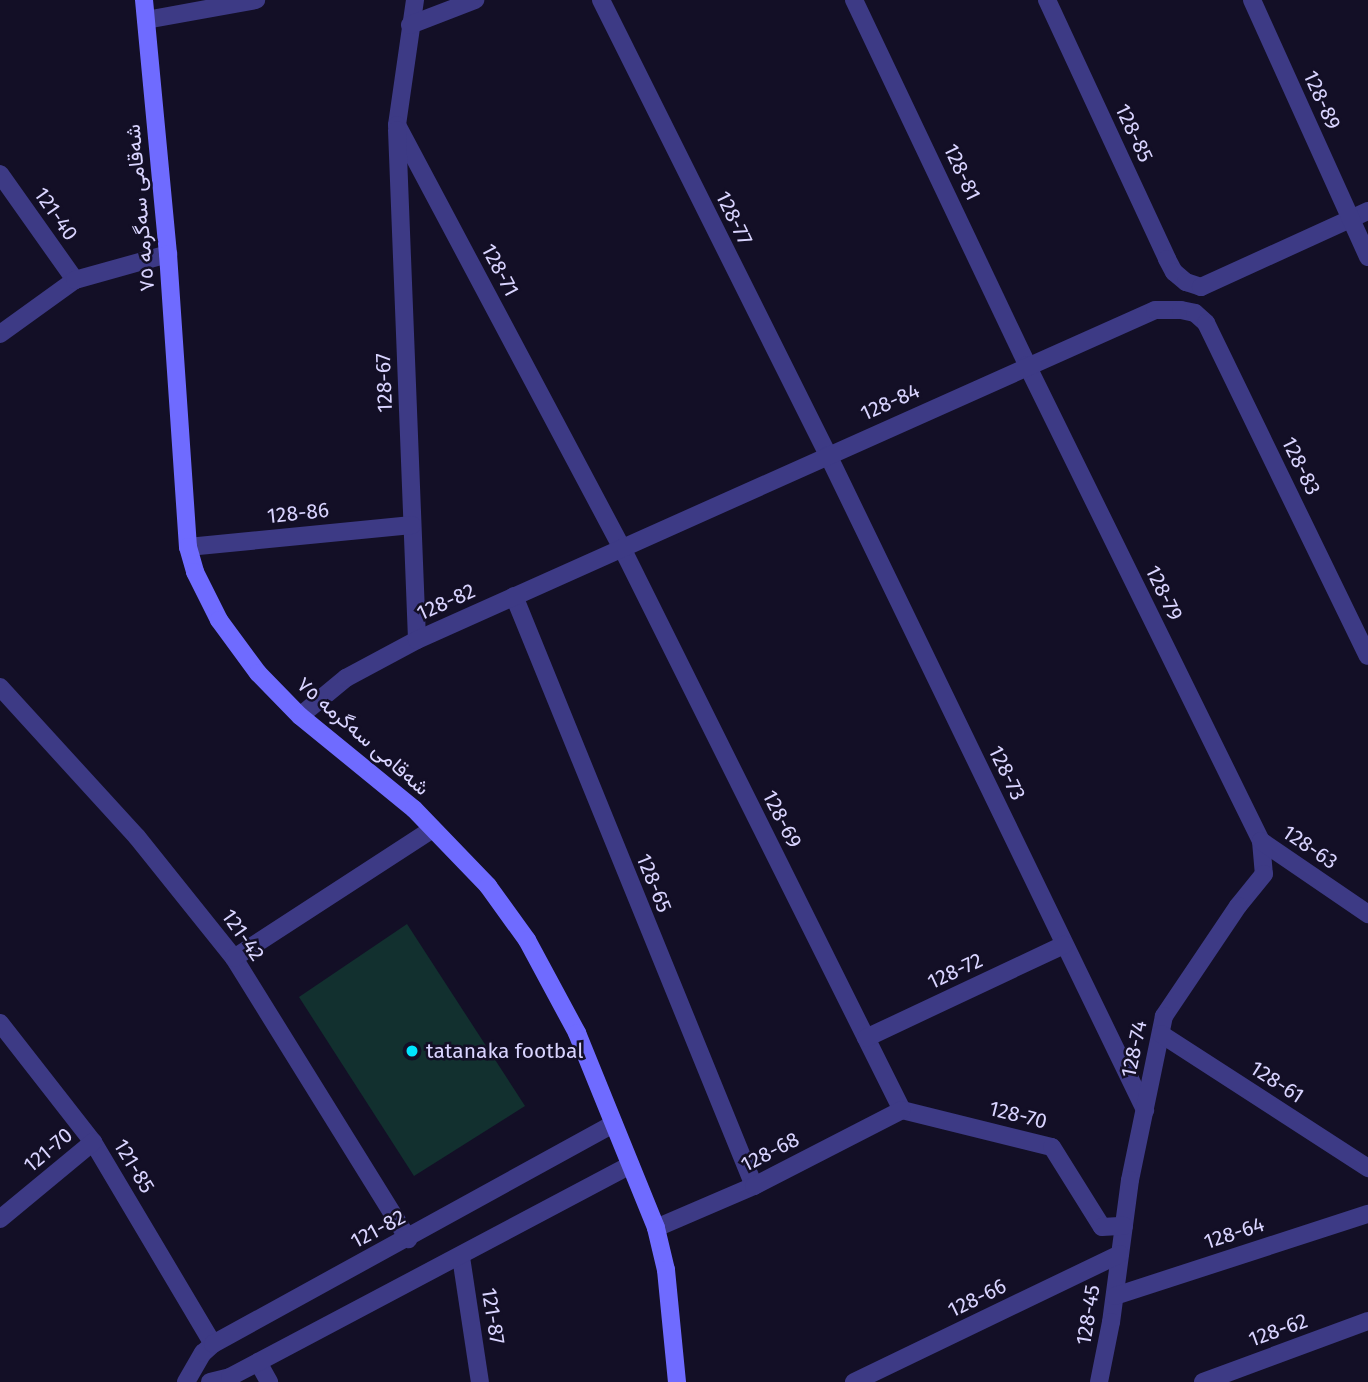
<!DOCTYPE html>
<meta charset="utf-8">
<style>
body{margin:0}
#map{position:relative;width:1368px;height:1382px;overflow:hidden;background:#130f26;font-family:"Fira Sans",Vazirmatn,sans-serif}
div>[style]{position:absolute}
.green>*{inset:0;background:#12302f}
.street>*{height:18px;margin:-9px;padding:0 9px;transform-origin:9px;border-radius:9px;background:#3d3a85}
.secondary>*{height:18px;margin:-9px;padding:0 9px;transform-origin:9px;border-radius:9px;background:#6f6bff}
.dots>*{width:19px;height:19px;translate:-50% -50%;box-sizing:border-box;border:4px solid #130f26;border-radius:50%}
span{translate:-50% -50%;white-space:nowrap;text-align:center;line-height:1.15;-webkit-text-stroke:5px #130f26;paint-order:stroke}
.street-label{font-size:21px;color:#d9d4ff}
.poi-label{font-size:21px;color:#d9d4ff}
.left{translate:0 -50%;text-align:left}
</style>
<div id="map">
<div class="green">
<i style="clip-path:polygon(407px 924px,525px 1106px,414px 1176px,299px 997px)"></i>
</div>
<div class="street">
<i style="left:415px;top:0;width:126px;rotate:98.2deg"></i>
<i style="left:397px;top:125px;width:479px;rotate:62deg"></i>
<i style="left:622px;top:548px;width:628px;rotate:63.52deg"></i>
<i style="left:601px;top:0;width:508px;rotate:63.49deg"></i>
<i style="left:828px;top:455px;width:728px;rotate:64.17deg"></i>
<i style="left:854px;top:0;width:404px;rotate:64.6deg"></i>
<i style="left:1027px;top:365px;width:530px;rotate:63.82deg"></i>
<i style="left:1261px;top:841px;width:33px;rotate:85deg"></i>
<i style="left:1264px;top:874px;width:41px;rotate:129.1deg"></i>
<i style="left:1238px;top:906px;width:133px;rotate:123.9deg"></i>
<i style="left:1164px;top:1016px;width:167px;rotate:101.7deg"></i>
<i style="left:1130px;top:1180px;width:143px;rotate:97.6deg"></i>
<i style="left:1111px;top:1322px;width:61px;rotate:101.3deg"></i>
<i style="left:1047px;top:0;width:285px;rotate:65.1deg"></i>
<i style="left:1167px;top:259px;width:15px;rotate:62deg"></i>
<i style="left:1174px;top:272px;width:16px;rotate:40deg"></i>
<i style="left:1186px;top:282px;width:16px;rotate:18deg"></i>
<i style="left:1201px;top:287px;width:183px;rotate:-24.5deg"></i>
<i style="left:1252px;top:0;width:282px;rotate:65.7deg"></i>
<i style="left:146px;top:20px;width:112px;rotate:-10.3deg"></i>
<i style="left:410px;top:25px;width:70px;rotate:-21deg"></i>
<i style="left:397px;top:130px;width:510px;rotate:87.75deg"></i>
<i style="left:0;top:174px;width:130px;rotate:54.7deg"></i>
<i style="left:0;top:334px;width:92px;rotate:-35.8deg"></i>
<i style="left:75px;top:280px;width:97px;rotate:-15.6deg"></i>
<i style="left:188px;top:547px;width:225px;rotate:-5.6deg"></i>
<i style="left:514px;top:596px;width:637px;rotate:67.86deg"></i>
<i style="left:0;top:687px;width:203px;rotate:47.6deg"></i>
<i style="left:137px;top:837px;width:155px;rotate:51.3deg"></i>
<i style="left:234px;top:958px;width:331px;rotate:58.2deg"></i>
<i style="left:300px;top:716px;width:60px;rotate:-39.6deg"></i>
<i style="left:346px;top:678px;width:81px;rotate:-28.2deg"></i>
<i style="left:417px;top:640px;width:808px;rotate:-24.09deg"></i>
<i style="left:1155px;top:310px;width:26px"></i>
<i style="left:1181px;top:310px;width:14px;rotate:12deg"></i>
<i style="left:1195px;top:313px;width:15px;rotate:42deg"></i>
<i style="left:1206px;top:323px;width:370px;rotate:64.1deg"></i>
<i style="left:1261px;top:841px;width:130px;rotate:34.3deg"></i>
<i style="left:234px;top:958px;width:237px;rotate:-33deg"></i>
<i style="left:0;top:1023px;width:151px;rotate:52deg"></i>
<i style="left:93px;top:1142px;width:235px;rotate:59.3deg"></i>
<i style="left:1161px;top:1034px;width:247px;rotate:32.9deg"></i>
<i style="left:866px;top:1038px;width:219px;rotate:-25.2deg"></i>
<i style="left:902px;top:1110px;width:154px;rotate:13.9deg"></i>
<i style="left:1052px;top:1147px;width:94px;rotate:58deg"></i>
<i style="left:1102px;top:1227px;width:22px;rotate:-3deg"></i>
<i style="left:0;top:1219px;width:121px;rotate:-39.6deg"></i>
<i style="left:656px;top:1228px;width:107px;rotate:-23.2deg"></i>
<i style="left:754px;top:1186px;width:166px;rotate:-27.2deg"></i>
<i style="left:461px;top:1257px;width:126px;rotate:81.4deg"></i>
<i style="left:1115px;top:1296px;width:266px;rotate:-18deg"></i>
<i style="left:258px;top:1362px;width:23px;rotate:61deg"></i>
<i style="left:186px;top:1382px;width:34px;rotate:-60deg"></i>
<i style="left:203px;top:1353px;width:13px;rotate:-42deg"></i>
<i style="left:213px;top:1344px;width:457px;rotate:-28.8deg"></i>
<i style="left:210px;top:1382px;width:21px;rotate:-14deg"></i>
<i style="left:230px;top:1377px;width:453px;rotate:-27.9deg"></i>
<i style="left:854px;top:1382px;width:295px;rotate:-25.7deg"></i>
<i style="left:1203px;top:1382px;width:176px;rotate:-20.3deg"></i>
</div>
<div class="secondary">
<i style="left:144px;top:0;width:255px;rotate:84.6deg"></i>
<i style="left:168px;top:254px;width:294px;rotate:86.1deg"></i>
<i style="left:188px;top:547px;width:26px;rotate:74deg"></i>
<i style="left:195px;top:572px;width:54px;rotate:63.4deg"></i>
<i style="left:219px;top:620px;width:66px;rotate:53.7deg"></i>
<i style="left:258px;top:673px;width:60px;rotate:45.7deg"></i>
<i style="left:300px;top:716px;width:147px;rotate:39.2deg"></i>
<i style="left:414px;top:809px;width:107px;rotate:46.1deg"></i>
<i style="left:488px;top:886px;width:67px;rotate:54.2deg"></i>
<i style="left:527px;top:940px;width:106px;rotate:61.7deg"></i>
<i style="left:577px;top:1033px;width:210px;rotate:67.9deg"></i>
<i style="left:656px;top:1228px;width:43px;rotate:76.6deg"></i>
<i style="left:666px;top:1270px;width:113px;rotate:84.4deg"></i>
</div>
<div class="dots">
<i style="left:412px;top:1051px;background:#00e5ff"></i>
</div>
<div class="street-label">
<span style="left:1322px;top:100px;rotate:66deg">128-89</span>
<span style="left:1134px;top:133px;rotate:65deg">128-85</span>
<span style="left:962px;top:172px;rotate:65deg">128-81</span>
<span style="left:140px;top:208px;rotate:-95deg">شەقامی سەگرمە ٧٥</span>
<span style="left:56px;top:214px;rotate:55deg">121-40</span>
<span style="left:734px;top:218px;rotate:64deg">128-77</span>
<span style="left:500px;top:270px;rotate:62deg">128-71</span>
<span style="left:384px;top:383px;rotate:-92deg">128-67</span>
<span style="left:890px;top:402px;rotate:-24deg">128-84</span>
<span style="left:1301px;top:466px;rotate:64deg">128-83</span>
<span style="left:298px;top:513px;rotate:-6deg">128-86</span>
<span style="left:1164px;top:593px;rotate:64deg">128-79</span>
<span style="left:446px;top:602px;rotate:-24deg">128-82</span>
<span style="left:363px;top:736px;rotate:41deg">شەقامی سەگرمە ٧٥</span>
<span style="left:1007px;top:773px;rotate:64deg">128-73</span>
<span style="left:782px;top:819px;rotate:63deg">128-69</span>
<span style="left:1310px;top:847px;rotate:34deg">128-63</span>
<span style="left:654px;top:883px;rotate:68deg">128-65</span>
<span style="left:243px;top:935px;rotate:55deg">121-42</span>
<span style="left:955px;top:971px;rotate:-25deg">128-72</span>
<span style="left:1134px;top:1049px;rotate:-78deg">128-74</span>
<span style="left:1277px;top:1082px;rotate:33deg">128-61</span>
<span style="left:1018px;top:1115px;rotate:14deg">128-70</span>
<span style="left:48px;top:1150px;rotate:-40deg">121-70</span>
<span style="left:770px;top:1152px;rotate:-27deg">128-68</span>
<span style="left:134px;top:1166px;rotate:59deg">121-85</span>
<span style="left:378px;top:1229px;rotate:-28deg">121-82</span>
<span style="left:1234px;top:1233px;rotate:-18deg">128-64</span>
<span style="left:977px;top:1298px;rotate:-26deg">128-66</span>
<span style="left:1088px;top:1315px;rotate:-81deg">128-45</span>
<span style="left:493px;top:1316px;rotate:81deg">121-87</span>
<span style="left:1278px;top:1330px;rotate:-20deg">128-62</span>
</div>
<div class="poi-label">
<span class="left" style="left:426px;top:1051px">tatanaka footbal</span>
</div>
</div>
